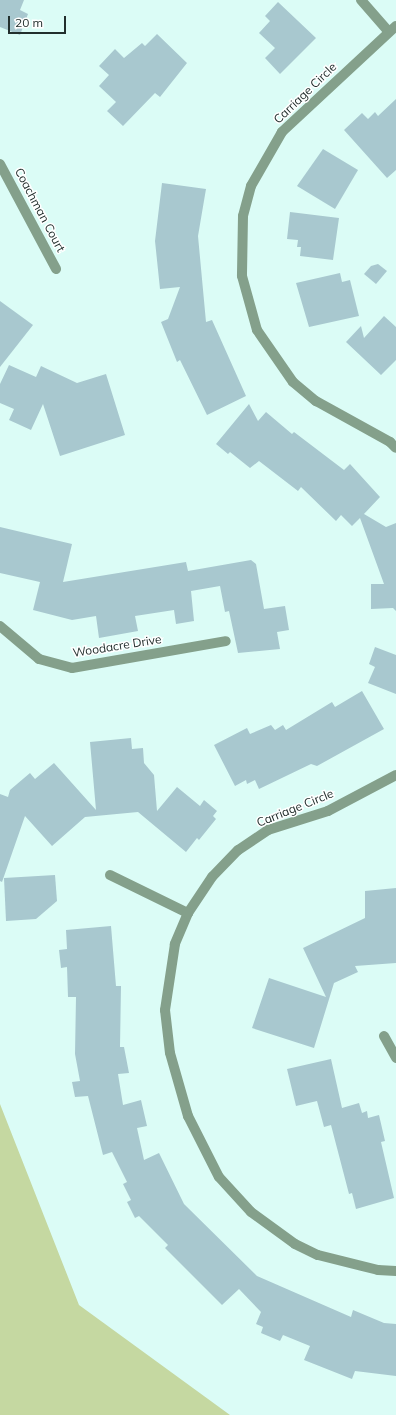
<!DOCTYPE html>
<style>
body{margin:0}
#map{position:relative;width:396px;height:1415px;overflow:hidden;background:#dbfcf6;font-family:Mulish,sans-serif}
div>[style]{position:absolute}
.green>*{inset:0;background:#c5d8a1}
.building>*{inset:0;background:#a8c8cf}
.minor>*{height:10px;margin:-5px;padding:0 5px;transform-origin:5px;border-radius:5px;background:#84a08b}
span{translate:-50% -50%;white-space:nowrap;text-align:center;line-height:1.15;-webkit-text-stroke:3px #fff;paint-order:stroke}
.street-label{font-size:12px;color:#222f2d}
.scale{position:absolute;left:8px;top:16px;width:58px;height:18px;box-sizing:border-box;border:2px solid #222f2d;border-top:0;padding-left:5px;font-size:12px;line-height:14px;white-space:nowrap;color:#222f2d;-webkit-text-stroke:3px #fff;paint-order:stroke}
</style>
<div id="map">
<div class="green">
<i style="clip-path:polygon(0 1104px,79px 1305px,230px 1415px,0 1415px)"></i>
</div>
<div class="building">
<i style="clip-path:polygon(0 0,24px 0,20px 10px,28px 14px,20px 35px,0 27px)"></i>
<i style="clip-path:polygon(278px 2px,316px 38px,280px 74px,265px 58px,275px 48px,259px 33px,270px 21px,265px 16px)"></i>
<i style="clip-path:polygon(157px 34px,187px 63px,160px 97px,155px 93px,123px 126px,107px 111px,116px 102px,99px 86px,109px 75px,99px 66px,115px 49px,124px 58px,142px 43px,145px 46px)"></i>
<i style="clip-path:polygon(396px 99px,396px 170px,387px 178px,344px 130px,362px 113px,368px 119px,375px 112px,378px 116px)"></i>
<i style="clip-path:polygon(323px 149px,358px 170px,335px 209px,297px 186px)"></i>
<i style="clip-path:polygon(162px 183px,206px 189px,198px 236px,206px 322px,212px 320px,246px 396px,207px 415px,180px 360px,177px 362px,161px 322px,168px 319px,180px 287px,160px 289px,155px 241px)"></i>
<i style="clip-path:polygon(290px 212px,339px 218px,333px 260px,300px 256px,301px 247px,297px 247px,298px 240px,287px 239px)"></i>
<i style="clip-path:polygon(378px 264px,387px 271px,376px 284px,364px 274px,371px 266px)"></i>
<i style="clip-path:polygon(340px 273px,342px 282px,350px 280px,359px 316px,309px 327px,296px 283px)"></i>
<i style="clip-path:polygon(0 301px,33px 325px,0 367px)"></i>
<i style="clip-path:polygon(384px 316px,396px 327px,396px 360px,381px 375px,346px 342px,361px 326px,364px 338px)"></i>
<i style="clip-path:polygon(9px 365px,36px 377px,41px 366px,77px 383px,106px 374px,125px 435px,60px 456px,43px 404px,31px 430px,9px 420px,14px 409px,0 403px,0 384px)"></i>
<i style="clip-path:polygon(249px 404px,258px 421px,266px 412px,292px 434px,294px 432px,344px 470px,350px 464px,380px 497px,364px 514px,386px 527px,396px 523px,396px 611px,393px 608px,371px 609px,371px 584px,384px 584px,360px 518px,352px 526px,341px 515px,336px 521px,301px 487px,298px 491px,259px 461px,250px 468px,230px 452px,228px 454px,216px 444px)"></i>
<i style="clip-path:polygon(0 527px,72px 544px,63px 582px,186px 562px,188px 571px,251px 560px,256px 564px,264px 609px,285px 606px,289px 630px,277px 632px,280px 649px,238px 653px,229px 611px,225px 612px,220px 586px,191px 591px,194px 621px,176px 624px,174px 610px,135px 616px,138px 631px,99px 638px,96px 616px,72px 620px,33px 610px,40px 582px,0 573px)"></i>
<i style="clip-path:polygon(375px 647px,396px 655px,396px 694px,368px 683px,375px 667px,369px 664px)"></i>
<i style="clip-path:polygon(362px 691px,384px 729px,317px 766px,311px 764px,259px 789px,255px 780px,247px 784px,246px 780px,235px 786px,214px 745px,247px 728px,250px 734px,271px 725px,275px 730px,283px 725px,286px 730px,332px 702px,335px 707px)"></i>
<i style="clip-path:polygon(131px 738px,132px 749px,143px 748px,144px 763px,154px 775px,157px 811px,177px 787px,200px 806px,204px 800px,217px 811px,213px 816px,216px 819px,199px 840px,197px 838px,186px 852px,138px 812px,85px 817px,52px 846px,25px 816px,2px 882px,0 881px,0 794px,8px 797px,10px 790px,30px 773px,35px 779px,54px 763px,96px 810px,90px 742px)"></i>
<i style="clip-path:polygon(55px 875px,57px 901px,36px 919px,6px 921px,4px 878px)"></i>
<i style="clip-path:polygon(396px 888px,396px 963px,355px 966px,358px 972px,334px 983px,314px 1048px,252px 1028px,269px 978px,326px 997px,303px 948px,365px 918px,365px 891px)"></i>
<i style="clip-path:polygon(111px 926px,116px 986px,121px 986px,120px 1047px,124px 1047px,129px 1073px,118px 1074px,123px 1105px,141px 1100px,147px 1126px,137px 1128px,144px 1160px,159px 1153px,184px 1204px,257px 1276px,351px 1317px,353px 1310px,384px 1323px,396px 1324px,396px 1376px,355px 1371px,352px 1379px,304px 1360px,310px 1346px,283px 1335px,280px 1341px,261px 1333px,263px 1327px,256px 1324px,261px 1312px,239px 1289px,222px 1305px,165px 1248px,168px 1245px,139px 1216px,135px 1218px,127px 1202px,131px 1200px,123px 1184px,127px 1182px,112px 1152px,103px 1155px,88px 1096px,75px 1097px,72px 1082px,80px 1081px,75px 1054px,76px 997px,68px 997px,67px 967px,61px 968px,59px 950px,67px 949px,66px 930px)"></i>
<i style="clip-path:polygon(331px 1059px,342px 1108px,359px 1103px,362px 1113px,367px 1111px,368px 1118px,379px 1115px,385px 1141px,381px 1142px,394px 1198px,356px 1209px,352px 1193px,349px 1194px,331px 1125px,324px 1127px,317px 1101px,296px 1106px,287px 1069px)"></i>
</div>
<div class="minor">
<i style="left:361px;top:0;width:41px;rotate:48.9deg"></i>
<i style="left:396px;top:26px;width:156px;rotate:137.1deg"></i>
<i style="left:282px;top:132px;width:62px;rotate:119.9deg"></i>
<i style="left:251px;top:186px;width:31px;rotate:105deg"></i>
<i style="left:243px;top:216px;width:60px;rotate:91deg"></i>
<i style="left:242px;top:276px;width:56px;rotate:74.5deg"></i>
<i style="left:257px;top:330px;width:63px;rotate:55.3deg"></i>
<i style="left:293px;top:382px;width:30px;rotate:40deg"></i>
<i style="left:316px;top:401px;width:85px;rotate:29deg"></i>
<i style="left:390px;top:442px;width:8px;rotate:45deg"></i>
<i style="left:0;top:164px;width:119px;rotate:61.9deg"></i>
<i style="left:0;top:626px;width:51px;rotate:40.2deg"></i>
<i style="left:39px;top:659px;width:34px;rotate:15deg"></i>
<i style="left:72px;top:668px;width:156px;rotate:-9.9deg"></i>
<i style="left:396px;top:775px;width:77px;rotate:152.1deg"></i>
<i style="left:328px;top:811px;width:63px;rotate:162.4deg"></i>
<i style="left:268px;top:830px;width:36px;rotate:146deg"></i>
<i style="left:238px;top:850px;width:37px;rotate:134deg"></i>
<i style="left:212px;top:877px;width:43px;rotate:123.7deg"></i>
<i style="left:188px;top:913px;width:34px;rotate:113deg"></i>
<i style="left:175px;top:944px;width:67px;rotate:98.6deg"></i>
<i style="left:165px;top:1010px;width:43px;rotate:83.4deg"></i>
<i style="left:170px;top:1053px;width:66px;rotate:74.1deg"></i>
<i style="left:188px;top:1116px;width:68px;rotate:63.1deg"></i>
<i style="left:219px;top:1177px;width:47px;rotate:47.6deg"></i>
<i style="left:251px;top:1212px;width:54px;rotate:36deg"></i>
<i style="left:295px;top:1244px;width:25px;rotate:26deg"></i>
<i style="left:318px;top:1255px;width:62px;rotate:14deg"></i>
<i style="left:378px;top:1270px;width:18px;rotate:3deg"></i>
<i style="left:110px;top:875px;width:87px;rotate:26deg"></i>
<i style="left:384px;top:1036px;width:25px;rotate:61deg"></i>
</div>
<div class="street-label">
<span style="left:305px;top:93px;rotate:-44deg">Carriage Circle</span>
<span style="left:40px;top:210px;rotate:62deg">Coachman Court</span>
<span style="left:117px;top:646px;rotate:-9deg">Woodacre Drive</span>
<span style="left:295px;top:808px;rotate:-22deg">Carriage Circle</span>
</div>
<div class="scale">20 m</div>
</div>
